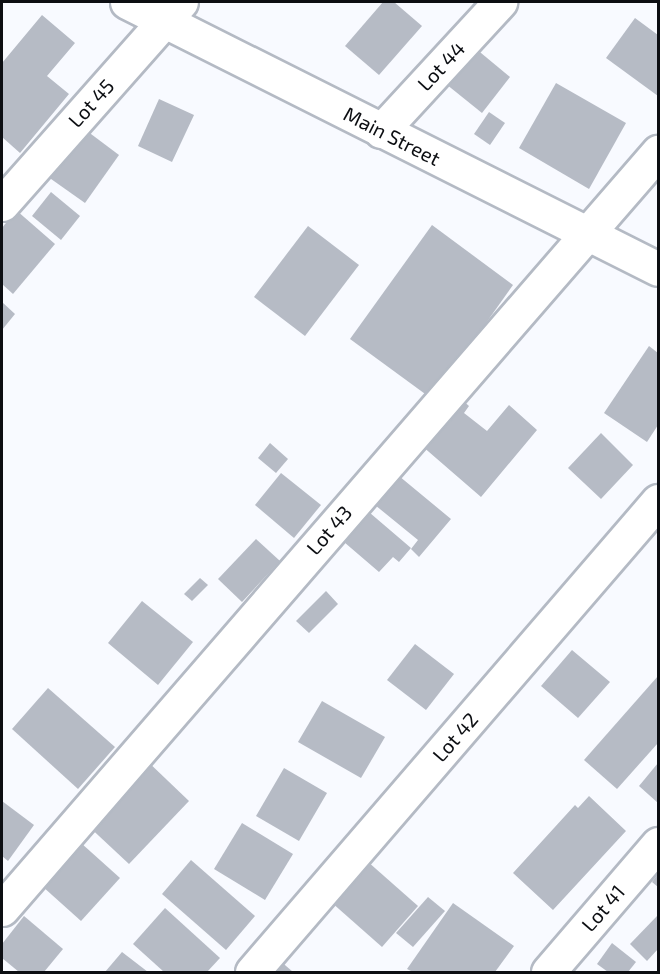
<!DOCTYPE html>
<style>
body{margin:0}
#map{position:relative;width:660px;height:974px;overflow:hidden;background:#f8faff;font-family:"Exo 2",sans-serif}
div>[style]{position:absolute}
.building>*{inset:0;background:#b6bbc5}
.roads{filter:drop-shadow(2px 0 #b4bac4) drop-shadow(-2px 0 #b4bac4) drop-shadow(0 2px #b4bac4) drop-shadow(0 -2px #b4bac4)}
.minor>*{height:33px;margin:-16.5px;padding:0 16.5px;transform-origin:16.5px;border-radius:16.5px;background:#fff}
span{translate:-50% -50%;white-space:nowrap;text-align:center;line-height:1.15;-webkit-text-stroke:6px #fff;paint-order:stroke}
.street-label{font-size:20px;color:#0c0e12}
.frame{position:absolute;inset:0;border:3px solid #0c0e12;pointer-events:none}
</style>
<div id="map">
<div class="building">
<i style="clip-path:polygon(383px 2px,394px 2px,422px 26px,379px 75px,345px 46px)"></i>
<i style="clip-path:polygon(42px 15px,75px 43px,47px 76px,69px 94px,20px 153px,2px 137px,2px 63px)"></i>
<i style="clip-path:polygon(635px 18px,658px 35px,658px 96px,606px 58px)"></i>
<i style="clip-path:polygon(475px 48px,510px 77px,482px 113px,446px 84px)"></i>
<i style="clip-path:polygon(556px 83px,626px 123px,589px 189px,519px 148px)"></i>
<i style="clip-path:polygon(159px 99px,194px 115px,172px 162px,138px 146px)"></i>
<i style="clip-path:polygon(489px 112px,505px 123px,490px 145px,474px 134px)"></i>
<i style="clip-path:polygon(79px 125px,119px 155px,85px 203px,44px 174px)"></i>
<i style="clip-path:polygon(51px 192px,80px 216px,61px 240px,32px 216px)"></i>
<i style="clip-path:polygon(16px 210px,55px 244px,13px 294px,2px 284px,2px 228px)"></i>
<i style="clip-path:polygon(432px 225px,513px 285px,432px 399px,350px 339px)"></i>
<i style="clip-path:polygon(308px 226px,359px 265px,305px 336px,254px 297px)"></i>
<i style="clip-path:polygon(2px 302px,15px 314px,2px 330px)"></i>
<i style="clip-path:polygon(649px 346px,658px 353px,658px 425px,647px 442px,604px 413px)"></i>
<i style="clip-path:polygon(453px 392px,469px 406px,464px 413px,487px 431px,509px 405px,537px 430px,481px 497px,414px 439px)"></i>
<i style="clip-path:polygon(601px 433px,633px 465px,601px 499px,568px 468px)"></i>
<i style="clip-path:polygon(270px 443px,288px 459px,276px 473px,258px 458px)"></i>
<i style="clip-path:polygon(281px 473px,321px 505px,294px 538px,255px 505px)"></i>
<i style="clip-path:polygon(399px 476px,451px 519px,419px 557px,411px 549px,418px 540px,375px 505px)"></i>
<i style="clip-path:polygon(363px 507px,411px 548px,399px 562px,393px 557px,379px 572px,337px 536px)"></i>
<i style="clip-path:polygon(256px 539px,280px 561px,242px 602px,218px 579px)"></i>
<i style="clip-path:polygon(200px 578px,208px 585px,192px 601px,184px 594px)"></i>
<i style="clip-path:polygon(326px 591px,338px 604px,309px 633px,296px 621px)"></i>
<i style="clip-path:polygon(142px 601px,193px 642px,158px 685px,108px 643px)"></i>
<i style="clip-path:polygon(415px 644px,454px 674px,426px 710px,387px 680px)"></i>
<i style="clip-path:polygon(572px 650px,610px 682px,578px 718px,541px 686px)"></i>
<i style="clip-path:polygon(658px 676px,658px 743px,617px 789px,584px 760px)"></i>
<i style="clip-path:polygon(48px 688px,115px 747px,78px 789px,12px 729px)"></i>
<i style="clip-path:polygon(322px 701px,385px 737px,361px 778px,298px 742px)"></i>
<i style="clip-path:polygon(144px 758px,189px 801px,129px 864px,84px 822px)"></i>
<i style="clip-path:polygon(658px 763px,658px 803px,639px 786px)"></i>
<i style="clip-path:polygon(284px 768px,327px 793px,299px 841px,256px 816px)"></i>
<i style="clip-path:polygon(589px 796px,626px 831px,553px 910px,513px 873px,575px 805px,578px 808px)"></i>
<i style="clip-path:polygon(2px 801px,34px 825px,8px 861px,2px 856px)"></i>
<i style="clip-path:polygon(242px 823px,293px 854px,265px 900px,214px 869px)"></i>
<i style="clip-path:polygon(81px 843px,120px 878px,81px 921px,42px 886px)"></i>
<i style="clip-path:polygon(191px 860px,255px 916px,226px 950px,162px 894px)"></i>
<i style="clip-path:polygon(367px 861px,418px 906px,382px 947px,331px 902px)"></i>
<i style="clip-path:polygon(658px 874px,658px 887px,652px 882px)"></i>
<i style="clip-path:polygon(428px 897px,445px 911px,413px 947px,396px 933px)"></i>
<i style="clip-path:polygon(453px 903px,514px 946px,495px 972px,413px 972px,407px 969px)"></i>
<i style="clip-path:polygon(165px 908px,220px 958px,207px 972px,164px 972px,133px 944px)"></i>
<i style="clip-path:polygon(658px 915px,658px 949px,647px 961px,630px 944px)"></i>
<i style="clip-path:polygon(24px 916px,63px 949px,44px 972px,19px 972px,2px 958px,2px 944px)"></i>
<i style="clip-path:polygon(612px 943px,636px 962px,628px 972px,608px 972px,597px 964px)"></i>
<i style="clip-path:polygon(122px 952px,148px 972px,105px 972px)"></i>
<i style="clip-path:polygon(278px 959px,293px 972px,266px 972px)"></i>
</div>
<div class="roads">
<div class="minor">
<i style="left:127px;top:2px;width:594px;rotate:26.69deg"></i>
<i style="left:381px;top:131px;width:176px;rotate:-47.3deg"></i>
<i style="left:2px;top:204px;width:270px;rotate:-48.5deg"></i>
<i style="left:2px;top:909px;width:1002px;rotate:-49.09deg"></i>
<i style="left:252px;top:972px;width:622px;rotate:-49.24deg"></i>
<i style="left:548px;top:972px;width:169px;rotate:-49.3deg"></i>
</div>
</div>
<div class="street-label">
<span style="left:441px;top:66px;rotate:-47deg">Lot 44</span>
<span style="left:91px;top:103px;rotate:-48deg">Lot 45</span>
<span style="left:392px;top:136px;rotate:27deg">Main Street</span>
<span style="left:329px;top:530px;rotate:-49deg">Lot 43</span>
<span style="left:455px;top:737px;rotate:-49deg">Lot 42</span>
<span style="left:603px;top:908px;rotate:-49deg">Lot 41</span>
</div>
<div class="frame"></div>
</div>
